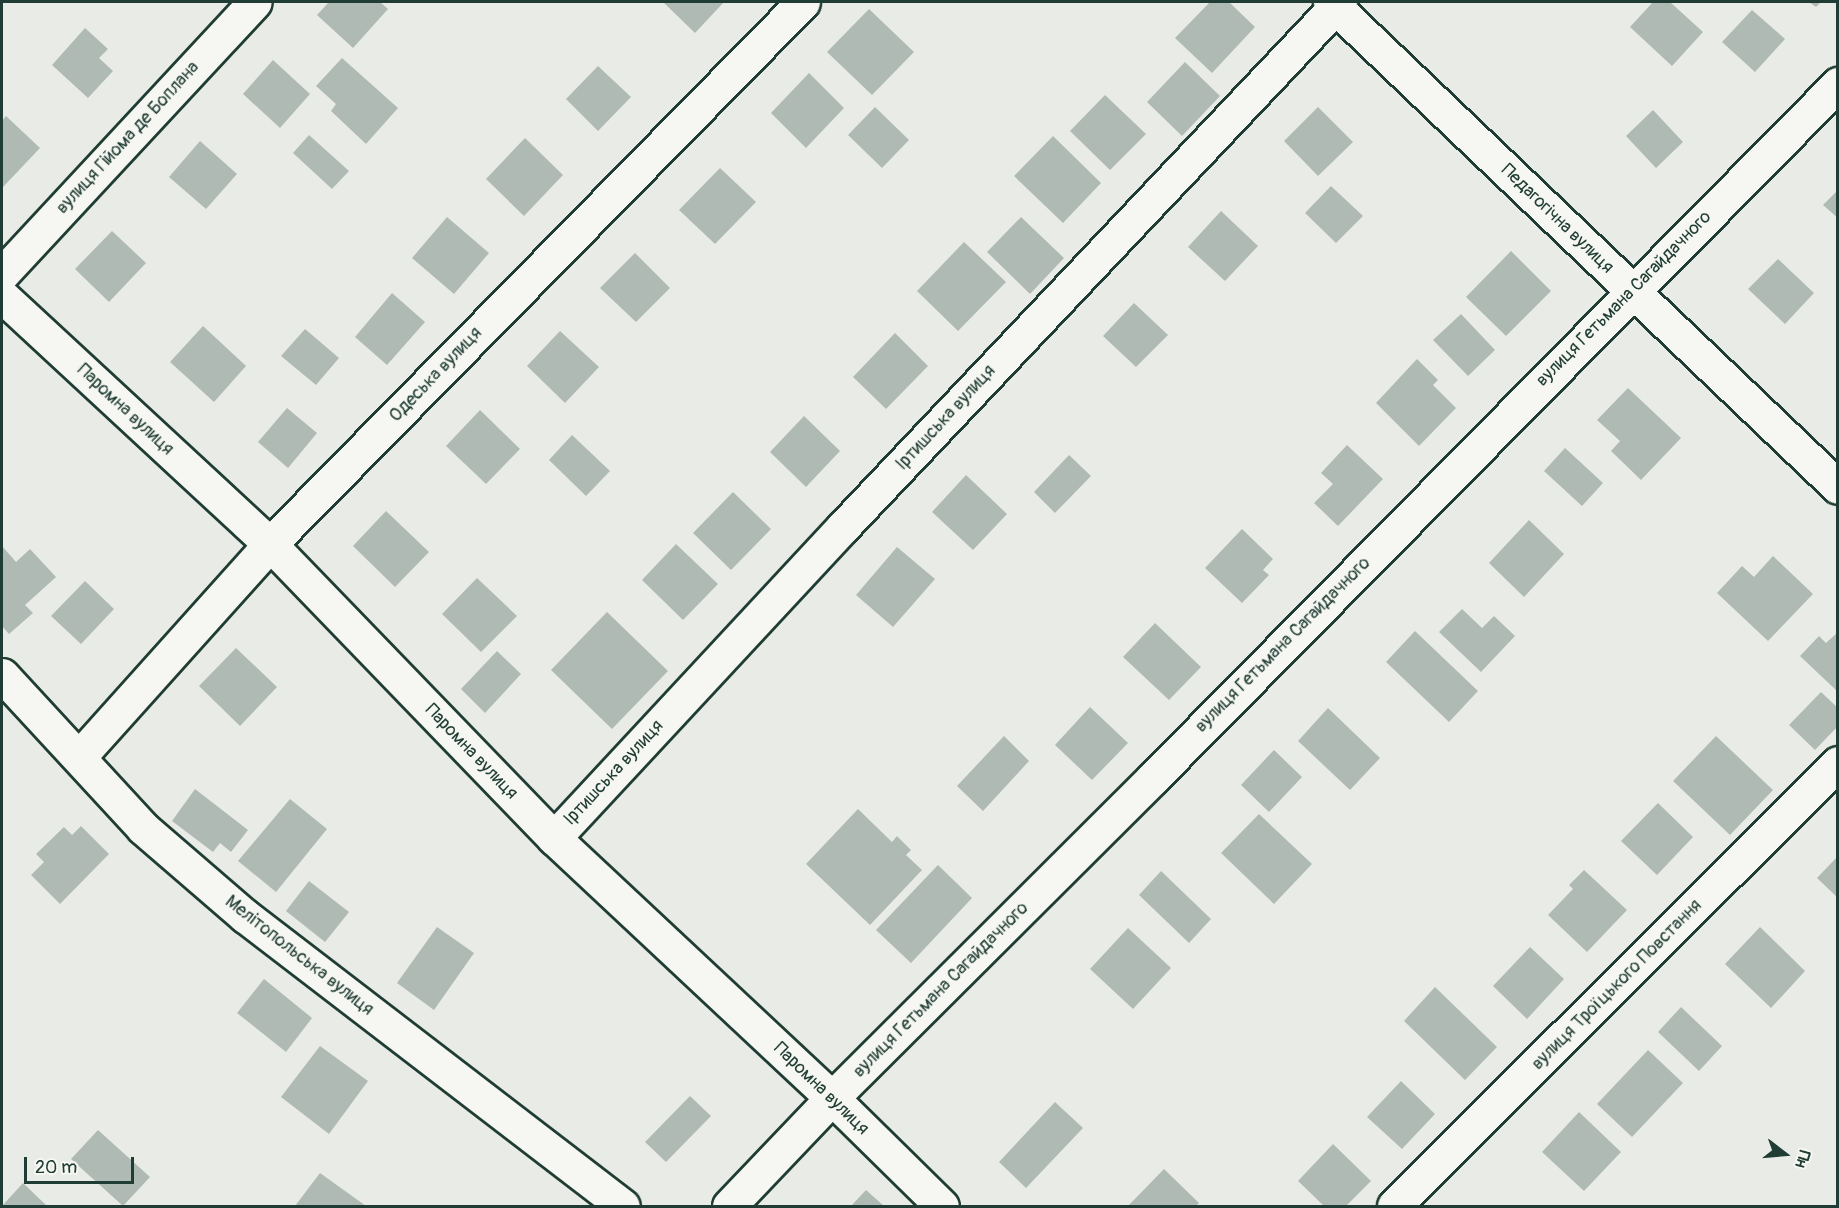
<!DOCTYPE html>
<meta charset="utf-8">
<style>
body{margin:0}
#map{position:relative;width:1839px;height:1208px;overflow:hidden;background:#e9ebe7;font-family:Pangolin,sans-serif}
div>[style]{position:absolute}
.building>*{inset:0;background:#b0bab5}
.roads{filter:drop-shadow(2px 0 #1f3d34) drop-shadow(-2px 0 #1f3d34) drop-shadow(0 2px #1f3d34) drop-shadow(0 -2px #1f3d34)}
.minor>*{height:33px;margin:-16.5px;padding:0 16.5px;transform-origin:16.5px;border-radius:16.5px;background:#f6f6f2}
span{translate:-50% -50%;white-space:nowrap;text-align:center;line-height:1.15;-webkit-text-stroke:4.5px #f6f6f2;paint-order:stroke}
.street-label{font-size:18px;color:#1f3d34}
.frame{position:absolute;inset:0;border:3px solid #1f3d34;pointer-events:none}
.north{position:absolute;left:1755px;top:1124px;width:60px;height:60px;-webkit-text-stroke:4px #f6f6f2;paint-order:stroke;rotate:106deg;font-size:16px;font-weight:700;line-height:24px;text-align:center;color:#1f3d34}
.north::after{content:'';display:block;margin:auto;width:21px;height:27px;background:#1f3d34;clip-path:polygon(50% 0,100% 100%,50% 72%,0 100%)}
.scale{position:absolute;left:24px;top:1157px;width:110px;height:27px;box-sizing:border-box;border:3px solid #1f3d34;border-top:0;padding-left:8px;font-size:18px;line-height:21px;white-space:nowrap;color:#1f3d34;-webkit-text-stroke:4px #f6f6f2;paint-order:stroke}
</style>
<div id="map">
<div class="building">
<i style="clip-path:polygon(329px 2px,380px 2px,388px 9px,353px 48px,317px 15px)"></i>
<i style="clip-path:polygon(663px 2px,724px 2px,695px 33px)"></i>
<i style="clip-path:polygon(1210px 2px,1229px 2px,1255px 27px,1212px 73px,1175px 38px)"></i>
<i style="clip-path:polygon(1653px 2px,1670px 2px,1703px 32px,1672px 66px,1630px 27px)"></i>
<i style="clip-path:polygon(1809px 2px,1821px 2px,1816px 7px)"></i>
<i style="clip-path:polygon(869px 9px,914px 52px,872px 95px,827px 52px)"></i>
<i style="clip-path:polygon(1752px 10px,1785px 39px,1755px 72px,1722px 42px)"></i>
<i style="clip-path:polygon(85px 28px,108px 49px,99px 58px,113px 71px,88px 98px,52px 65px)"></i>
<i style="clip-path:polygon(342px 58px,398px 108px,366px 144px,331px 111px,336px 104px,316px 86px)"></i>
<i style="clip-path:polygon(273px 60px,310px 94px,280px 128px,243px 94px)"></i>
<i style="clip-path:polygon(1185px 62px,1220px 96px,1182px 136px,1147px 102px)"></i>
<i style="clip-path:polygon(598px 66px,631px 97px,598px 131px,566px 99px)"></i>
<i style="clip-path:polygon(809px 73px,844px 108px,806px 148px,771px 113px)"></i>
<i style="clip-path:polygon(1105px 95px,1146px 134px,1110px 170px,1070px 131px)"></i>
<i style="clip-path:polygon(875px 107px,909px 140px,882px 168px,848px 135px)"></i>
<i style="clip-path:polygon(1318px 107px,1353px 142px,1318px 176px,1284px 141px)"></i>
<i style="clip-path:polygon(1653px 110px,1683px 142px,1656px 168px,1626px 136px)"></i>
<i style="clip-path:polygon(6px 116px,40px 148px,3px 187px,2px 121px)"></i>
<i style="clip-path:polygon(309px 135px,349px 171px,332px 189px,293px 153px)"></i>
<i style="clip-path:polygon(1053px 136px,1101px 183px,1063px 223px,1014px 176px)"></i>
<i style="clip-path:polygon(525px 138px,563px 175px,524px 216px,486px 179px)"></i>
<i style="clip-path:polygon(200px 141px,237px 174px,206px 209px,169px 177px)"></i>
<i style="clip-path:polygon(720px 168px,756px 202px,715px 244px,679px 210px)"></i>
<i style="clip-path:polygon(1331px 186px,1363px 216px,1336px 243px,1305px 213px)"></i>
<i style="clip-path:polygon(1838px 190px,1838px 218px,1823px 205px)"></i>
<i style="clip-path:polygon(1221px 211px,1258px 246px,1225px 281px,1188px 247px)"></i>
<i style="clip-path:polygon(447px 217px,489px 253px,454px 294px,412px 258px)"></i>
<i style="clip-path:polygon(1021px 217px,1064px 258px,1030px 294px,987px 252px)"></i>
<i style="clip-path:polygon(112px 231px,146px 263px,109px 302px,75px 269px)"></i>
<i style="clip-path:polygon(964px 242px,1006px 282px,958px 331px,917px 291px)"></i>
<i style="clip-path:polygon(1511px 251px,1551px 291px,1506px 336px,1466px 297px)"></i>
<i style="clip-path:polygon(635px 253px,670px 288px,636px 322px,600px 288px)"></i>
<i style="clip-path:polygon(1778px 259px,1814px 293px,1785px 324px,1748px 289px)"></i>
<i style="clip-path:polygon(392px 293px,425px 322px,387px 365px,355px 337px)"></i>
<i style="clip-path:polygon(1134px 303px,1168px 335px,1136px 367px,1103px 336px)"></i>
<i style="clip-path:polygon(1461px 314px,1495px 350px,1468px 376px,1433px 340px)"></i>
<i style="clip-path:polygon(203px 326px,246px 366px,214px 402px,170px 362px)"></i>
<i style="clip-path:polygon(305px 329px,339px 358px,316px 385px,281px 356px)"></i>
<i style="clip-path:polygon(560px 331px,599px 367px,565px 403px,527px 366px)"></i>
<i style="clip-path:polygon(895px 333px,928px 366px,886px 409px,853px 377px)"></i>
<i style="clip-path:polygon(1417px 359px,1438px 380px,1433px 385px,1456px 408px,1419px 446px,1376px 403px)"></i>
<i style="clip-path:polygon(1628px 388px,1681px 438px,1641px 480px,1611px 451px,1620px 441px,1597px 420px)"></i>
<i style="clip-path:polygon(287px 408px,317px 433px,288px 468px,258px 442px)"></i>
<i style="clip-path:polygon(480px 410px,520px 449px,486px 484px,446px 446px)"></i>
<i style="clip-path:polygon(804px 416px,840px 451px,806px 487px,770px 452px)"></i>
<i style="clip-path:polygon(572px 435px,610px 471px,586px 496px,549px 460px)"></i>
<i style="clip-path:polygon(1347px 445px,1383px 479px,1338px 526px,1314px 503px,1333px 484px,1321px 473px)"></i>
<i style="clip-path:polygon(1565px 448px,1603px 483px,1582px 506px,1544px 471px)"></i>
<i style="clip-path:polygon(1069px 455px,1091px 476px,1055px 513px,1034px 492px)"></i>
<i style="clip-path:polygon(966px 475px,1007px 514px,973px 550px,932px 512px)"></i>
<i style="clip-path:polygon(733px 492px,771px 529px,731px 570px,693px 533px)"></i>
<i style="clip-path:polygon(386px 511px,429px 552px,395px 587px,353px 546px)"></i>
<i style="clip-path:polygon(1529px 520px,1564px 554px,1524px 597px,1489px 563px)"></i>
<i style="clip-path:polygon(1242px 529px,1273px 559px,1263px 570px,1269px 575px,1242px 603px,1205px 568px)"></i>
<i style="clip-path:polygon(676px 544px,718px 584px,683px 620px,642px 580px)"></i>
<i style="clip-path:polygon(2px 546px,16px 562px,30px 549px,56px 577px,25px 605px,33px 613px,9px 634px,2px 626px)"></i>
<i style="clip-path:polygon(897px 547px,935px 579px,893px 627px,856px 595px)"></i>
<i style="clip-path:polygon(1773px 556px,1813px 594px,1768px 641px,1717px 593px,1742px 566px,1754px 577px)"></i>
<i style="clip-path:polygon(477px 578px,517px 616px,481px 652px,442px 614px)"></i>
<i style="clip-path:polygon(85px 581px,114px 609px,81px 644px,51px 616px)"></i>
<i style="clip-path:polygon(1462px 609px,1482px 628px,1494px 616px,1515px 636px,1481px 672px,1439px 632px)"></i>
<i style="clip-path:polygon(607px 612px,668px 671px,612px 729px,551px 670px)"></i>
<i style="clip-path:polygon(1155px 623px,1201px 667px,1169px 700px,1123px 657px)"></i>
<i style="clip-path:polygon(1415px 631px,1478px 691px,1449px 722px,1386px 662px)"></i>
<i style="clip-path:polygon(1838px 632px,1838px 692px,1800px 656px,1819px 636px,1826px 643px)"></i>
<i style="clip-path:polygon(236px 648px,277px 687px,240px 726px,199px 686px)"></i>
<i style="clip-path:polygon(497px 651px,521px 674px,485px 713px,461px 689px)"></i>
<i style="clip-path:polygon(1821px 692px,1838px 708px,1838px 726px,1815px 750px,1789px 725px)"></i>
<i style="clip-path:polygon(1090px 707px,1128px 743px,1092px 780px,1055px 745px)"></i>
<i style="clip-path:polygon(1328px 708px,1380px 758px,1350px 790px,1298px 741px)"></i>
<i style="clip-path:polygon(1004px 736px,1029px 761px,983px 811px,957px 786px)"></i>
<i style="clip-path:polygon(1716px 736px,1773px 790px,1730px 835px,1673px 781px)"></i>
<i style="clip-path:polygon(1274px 750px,1302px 777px,1269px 812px,1241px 785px)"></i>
<i style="clip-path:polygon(195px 789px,248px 830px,231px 852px,220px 843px,213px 852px,172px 821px)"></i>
<i style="clip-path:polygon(290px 799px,327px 829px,276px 892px,238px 861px)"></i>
<i style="clip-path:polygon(1658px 803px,1693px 837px,1657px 875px,1621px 841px)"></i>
<i style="clip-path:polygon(858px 809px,892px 842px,897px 836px,911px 850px,906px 855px,922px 870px,870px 925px,806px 864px)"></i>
<i style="clip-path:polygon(1259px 814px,1312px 864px,1274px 904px,1221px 853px)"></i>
<i style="clip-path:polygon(81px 826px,109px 854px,60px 904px,31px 875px,44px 862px,36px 854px,64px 827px,72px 835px)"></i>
<i style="clip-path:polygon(1838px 856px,1838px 898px,1817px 878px)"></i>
<i style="clip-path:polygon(938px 865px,972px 898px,911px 963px,876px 930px)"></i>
<i style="clip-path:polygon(1584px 870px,1627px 910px,1587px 952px,1548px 915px,1573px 889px,1569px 885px)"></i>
<i style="clip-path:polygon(1161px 871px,1211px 919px,1189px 943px,1139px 895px)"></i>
<i style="clip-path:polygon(309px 881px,349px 912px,325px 942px,286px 911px)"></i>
<i style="clip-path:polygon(437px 927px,474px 953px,434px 1010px,397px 983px)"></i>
<i style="clip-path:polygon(1760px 927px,1805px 971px,1771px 1008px,1725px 964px)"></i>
<i style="clip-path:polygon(1128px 928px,1171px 968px,1133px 1009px,1090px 969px)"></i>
<i style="clip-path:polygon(1530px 947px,1564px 979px,1527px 1019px,1493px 986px)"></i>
<i style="clip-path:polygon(264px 979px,312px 1018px,286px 1052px,237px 1013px)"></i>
<i style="clip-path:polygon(1435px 987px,1497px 1047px,1465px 1080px,1404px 1021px)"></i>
<i style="clip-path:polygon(1681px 1007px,1722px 1046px,1699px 1071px,1658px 1032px)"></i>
<i style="clip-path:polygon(320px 1046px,368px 1081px,329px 1134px,281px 1097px)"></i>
<i style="clip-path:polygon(1648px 1050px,1683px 1083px,1632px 1137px,1597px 1104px)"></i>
<i style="clip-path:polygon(1401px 1081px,1435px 1114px,1402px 1149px,1367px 1117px)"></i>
<i style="clip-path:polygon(690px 1096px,711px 1116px,666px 1162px,645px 1142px)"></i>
<i style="clip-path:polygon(1055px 1102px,1083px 1128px,1026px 1188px,999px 1162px)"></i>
<i style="clip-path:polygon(1579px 1112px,1621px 1152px,1584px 1191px,1542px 1152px)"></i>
<i style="clip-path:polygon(98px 1130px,150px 1177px,123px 1206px,71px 1159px)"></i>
<i style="clip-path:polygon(1333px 1144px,1371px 1181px,1346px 1206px,1324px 1206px,1298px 1181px)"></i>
<i style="clip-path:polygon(1164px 1169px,1199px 1203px,1196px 1206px,1128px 1206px)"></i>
<i style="clip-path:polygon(320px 1173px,366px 1206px,295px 1206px)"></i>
<i style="clip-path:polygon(23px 1183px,47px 1206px,2px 1206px)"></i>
<i style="clip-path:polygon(866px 1190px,884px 1206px,851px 1206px)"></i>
</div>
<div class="roads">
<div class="minor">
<i style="left:1330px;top:2px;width:702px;rotate:43.67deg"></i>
<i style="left:2px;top:274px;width:371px;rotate:-47.1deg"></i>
<i style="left:2px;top:296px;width:365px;rotate:42.8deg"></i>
<i style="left:270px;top:544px;width:409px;rotate:46deg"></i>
<i style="left:554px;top:838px;width:381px;rotate:43.1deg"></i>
<i style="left:832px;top:1098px;width:154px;rotate:44.5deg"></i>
<i style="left:2px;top:675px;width:208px;rotate:47.3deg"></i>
<i style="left:143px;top:828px;width:135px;rotate:40.8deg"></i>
<i style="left:245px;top:916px;width:476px;rotate:37.5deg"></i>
<i style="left:79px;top:757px;width:286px;rotate:-48.1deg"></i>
<i style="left:270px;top:544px;width:760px;rotate:-45.48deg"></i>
<i style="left:554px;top:838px;width:425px;rotate:-47.1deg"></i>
<i style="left:843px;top:527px;width:723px;rotate:-46.57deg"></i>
<i style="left:729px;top:1206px;width:149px;rotate:-46.4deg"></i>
<i style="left:832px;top:1098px;width:452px;rotate:-44.9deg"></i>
<i style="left:1152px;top:779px;width:977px;rotate:-45.37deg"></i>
<i style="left:1394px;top:1206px;width:627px;rotate:-44.94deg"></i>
</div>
</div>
<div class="street-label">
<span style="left:128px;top:138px;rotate:-47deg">вулиця Гійома де Боплана</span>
<span style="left:1557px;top:219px;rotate:44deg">Педагогічна вулиця</span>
<span style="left:1624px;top:299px;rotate:-45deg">вулиця Гетьмана Сагайдачного</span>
<span style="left:436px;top:375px;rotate:-46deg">Одеська вулиця</span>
<span style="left:125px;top:410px;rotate:43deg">Паромна вулиця</span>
<span style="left:946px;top:418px;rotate:-47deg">Іртишська вулиця</span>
<span style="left:1283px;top:645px;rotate:-45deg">вулиця Гетьмана Сагайдачного</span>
<span style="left:471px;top:752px;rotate:46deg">Паромна вулиця</span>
<span style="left:614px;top:773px;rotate:-47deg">Іртишська вулиця</span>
<span style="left:299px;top:956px;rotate:38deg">Мелітопольська вулиця</span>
<span style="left:1617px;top:985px;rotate:-45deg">вулиця Троїцького Повстання</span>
<span style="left:941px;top:990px;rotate:-45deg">вулиця Гетьмана Сагайдачного</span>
<span style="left:821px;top:1089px;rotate:44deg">Паромна вулиця</span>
</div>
<div class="frame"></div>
<div class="north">Пн</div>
<div class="scale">20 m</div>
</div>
